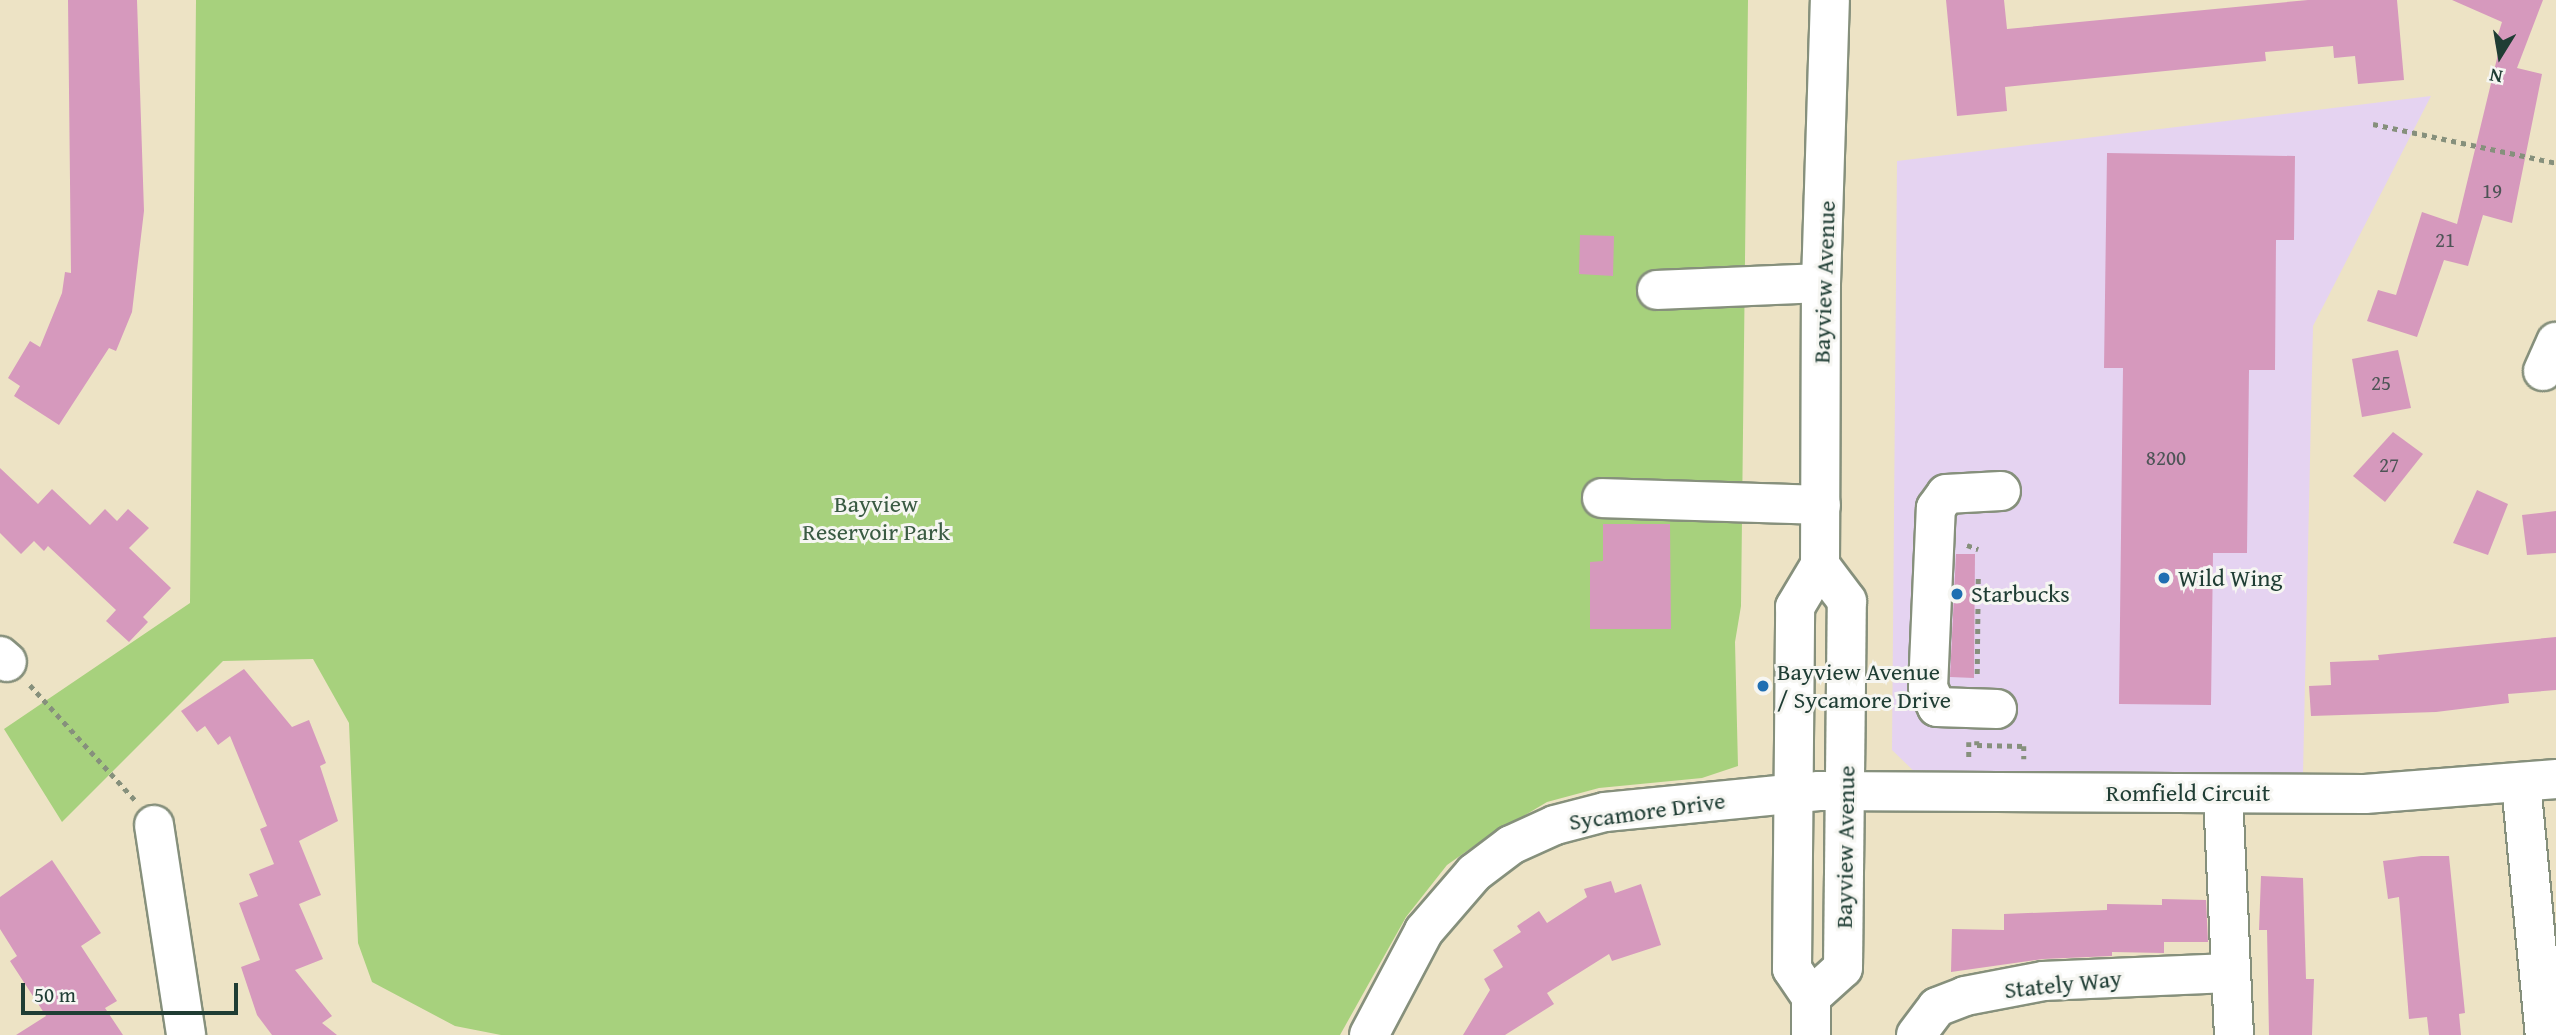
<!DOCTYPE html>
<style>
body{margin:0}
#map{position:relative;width:2556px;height:1035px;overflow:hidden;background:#ede3c5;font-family:"Gentium Book Plus",serif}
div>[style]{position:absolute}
.built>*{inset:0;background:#e5d3f1}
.green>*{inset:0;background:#a7d17d}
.building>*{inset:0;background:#d699bd}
.path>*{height:4.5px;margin-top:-2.25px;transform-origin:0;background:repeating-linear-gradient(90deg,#86907c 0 5px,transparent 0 10px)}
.roads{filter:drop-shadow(2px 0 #86907c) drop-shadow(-2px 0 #86907c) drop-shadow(0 2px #86907c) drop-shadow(0 -2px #86907c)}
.minor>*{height:38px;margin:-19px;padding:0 19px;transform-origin:19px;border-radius:19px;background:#fff}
.major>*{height:38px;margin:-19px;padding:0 19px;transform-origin:19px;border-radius:19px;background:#fff}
.dots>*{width:19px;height:19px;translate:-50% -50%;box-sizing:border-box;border:4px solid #f6f6f2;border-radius:50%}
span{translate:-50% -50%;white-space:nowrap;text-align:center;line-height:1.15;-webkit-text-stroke:6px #f6f6f2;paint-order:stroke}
.number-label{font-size:21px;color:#4d5456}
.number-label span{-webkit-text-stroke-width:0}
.street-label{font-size:24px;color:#1f3d34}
.park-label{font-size:24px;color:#3a5b43}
.poi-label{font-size:24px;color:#1f3d34}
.left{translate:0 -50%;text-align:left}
.north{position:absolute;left:2465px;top:21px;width:70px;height:70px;-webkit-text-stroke:5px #f6f6f2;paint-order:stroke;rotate:191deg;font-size:19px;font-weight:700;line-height:28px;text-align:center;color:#1f3d34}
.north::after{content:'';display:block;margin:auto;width:24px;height:32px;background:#1f3d34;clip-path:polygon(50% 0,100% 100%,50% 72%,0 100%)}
.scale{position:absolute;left:21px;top:983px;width:217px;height:32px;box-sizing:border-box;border:4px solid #1f3d34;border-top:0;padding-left:9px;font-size:21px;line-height:24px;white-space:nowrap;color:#1f3d34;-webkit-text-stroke:5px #f6f6f2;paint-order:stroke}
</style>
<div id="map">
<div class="built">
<i style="clip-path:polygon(2431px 96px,2313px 326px,2303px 773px,1922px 779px,1892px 750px,1897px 161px)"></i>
</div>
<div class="green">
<i style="clip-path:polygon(196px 0,1748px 0,1741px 606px,1735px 642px,1738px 766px,1702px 778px,1599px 788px,1547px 802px,1474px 846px,1447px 865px,1406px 917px,1340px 1035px,501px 1035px,455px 1026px,372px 982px,358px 943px,349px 723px,313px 659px,223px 661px,62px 822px,4px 729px,190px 603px)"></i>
</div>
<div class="building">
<i style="clip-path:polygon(68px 0,137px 0,144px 211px,132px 312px,116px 351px,109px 348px,59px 425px,14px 396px,20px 386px,8px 378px,30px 341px,40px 347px,62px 293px,65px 272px,71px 273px)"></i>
<i style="clip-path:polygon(1946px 0,2004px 0,2007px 29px,2308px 0,2397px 0,2404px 80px,2358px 84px,2355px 56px,2334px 58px,2333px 46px,2265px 52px,2266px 61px,2005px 87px,2007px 111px,1957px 116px)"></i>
<i style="clip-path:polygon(2452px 0,2543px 0,2517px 68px,2542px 74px,2512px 223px,2483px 215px,2468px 266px,2444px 260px,2417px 337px,2367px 321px,2378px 290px,2396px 295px,2422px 212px,2457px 224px,2500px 46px,2495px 44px,2502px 22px)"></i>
<i style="clip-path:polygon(2107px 153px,2295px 156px,2294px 240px,2276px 240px,2275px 370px,2249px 370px,2247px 553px,2213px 553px,2211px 705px,2119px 704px,2123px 368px,2104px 368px)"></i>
<i style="clip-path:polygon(1580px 235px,1614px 236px,1613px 276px,1579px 274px)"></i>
<i style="clip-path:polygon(2398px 350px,2411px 408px,2362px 417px,2352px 359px)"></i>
<i style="clip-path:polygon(2393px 432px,2423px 454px,2385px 502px,2353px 476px)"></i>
<i style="clip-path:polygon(0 468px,38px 504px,52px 489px,90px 525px,105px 509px,117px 521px,128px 509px,149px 528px,129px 548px,171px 588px,143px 617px,148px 622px,129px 642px,106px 621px,116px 610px,48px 546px,44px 551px,34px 541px,21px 554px,0 533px)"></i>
<i style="clip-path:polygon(2477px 490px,2508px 504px,2488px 555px,2453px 543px)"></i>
<i style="clip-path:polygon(2556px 511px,2556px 553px,2527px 555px,2522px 515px)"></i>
<i style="clip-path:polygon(1603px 524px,1670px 524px,1671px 629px,1590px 629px,1590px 562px,1603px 561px)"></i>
<i style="clip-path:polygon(1956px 554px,1975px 554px,1974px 678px,1950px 677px)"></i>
<i style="clip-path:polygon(2556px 637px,2556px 690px,2508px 694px,2509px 703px,2436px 712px,2311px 716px,2309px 686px,2331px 685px,2330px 662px,2379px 660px,2378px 655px)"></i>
<i style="clip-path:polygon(244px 669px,292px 727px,309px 720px,326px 763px,320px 766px,338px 821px,299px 841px,321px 895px,299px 904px,323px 959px,295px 970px,332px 1016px,322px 1023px,337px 1035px,272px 1035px,257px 1015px,241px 967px,260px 960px,239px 903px,258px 896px,249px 874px,274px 864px,260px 829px,267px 826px,230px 736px,218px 745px,205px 726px,197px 732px,181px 711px)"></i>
<i style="clip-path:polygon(2421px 856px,2449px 856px,2465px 1013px,2459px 1014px,2461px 1035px,2429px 1035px,2427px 1017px,2409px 1019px,2399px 897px,2388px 899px,2383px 861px)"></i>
<i style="clip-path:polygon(52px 860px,101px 933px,81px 946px,117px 1001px,105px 1008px,123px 1035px,16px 1035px,46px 1016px,10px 961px,17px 956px,0 929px,0 897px)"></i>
<i style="clip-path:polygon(2261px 876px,2303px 878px,2306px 979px,2314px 979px,2312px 1035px,2269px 1035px,2267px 930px,2259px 930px)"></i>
<i style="clip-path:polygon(1611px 881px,1615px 893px,1641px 884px,1661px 945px,1612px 961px,1609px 954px,1547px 993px,1554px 1004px,1505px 1035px,1463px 1035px,1490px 990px,1484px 979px,1503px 967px,1493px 950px,1521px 932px,1517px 926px,1539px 911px,1547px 923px,1587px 897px,1584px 889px)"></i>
<i style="clip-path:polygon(2162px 899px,2206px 900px,2208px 942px,2164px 942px,2164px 953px,2112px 952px,2112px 956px,2043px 959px,1951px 972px,1952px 929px,2004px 930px,2004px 914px,2107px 910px,2107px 904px,2162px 905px)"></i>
</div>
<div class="path">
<i style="left:2373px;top:124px;width:187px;rotate:12deg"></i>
<i style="left:1967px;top:545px;width:12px;rotate:20deg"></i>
<i style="left:1977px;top:674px;width:96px;rotate:-89.4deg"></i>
<i style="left:30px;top:685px;width:156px;rotate:47.6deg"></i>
<i style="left:1977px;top:741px;width:4px;rotate:90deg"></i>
<i style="left:1977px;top:745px;width:47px;rotate:1.2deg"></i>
<i style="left:2024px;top:746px;width:13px;rotate:90deg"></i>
<i style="left:1969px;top:742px;width:19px;rotate:90deg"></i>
</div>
<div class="roads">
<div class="minor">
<i style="left:1657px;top:290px;width:164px;rotate:-2.4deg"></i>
<i style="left:2543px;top:371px;width:32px;rotate:-66deg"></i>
<i style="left:1602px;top:498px;width:219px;rotate:1.8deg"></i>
<i style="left:0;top:656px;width:9px;rotate:41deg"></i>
<i style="left:1997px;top:709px;width:60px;rotate:-178.1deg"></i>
<i style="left:1937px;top:707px;width:21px;rotate:-115deg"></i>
<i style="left:1928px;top:688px;width:180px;rotate:-87.5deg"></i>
<i style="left:1936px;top:508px;width:17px;rotate:-54deg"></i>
<i style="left:1946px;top:494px;width:55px;rotate:-3.1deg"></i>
<i style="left:2521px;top:783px;width:253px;rotate:84.6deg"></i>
<i style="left:2223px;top:794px;width:241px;rotate:87.4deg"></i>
<i style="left:154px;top:825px;width:212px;rotate:81.3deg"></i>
<i style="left:1369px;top:1035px;width:118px;rotate:-62.1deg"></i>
<i style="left:1424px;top:931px;width:77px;rotate:-49.2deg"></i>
<i style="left:1474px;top:873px;width:46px;rotate:-37.1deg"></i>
<i style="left:1511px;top:845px;width:48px;rotate:-24.4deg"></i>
<i style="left:1555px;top:825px;width:52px;rotate:-14.6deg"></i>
<i style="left:1605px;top:812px;width:215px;rotate:-5.6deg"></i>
<i style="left:1819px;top:791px;width:546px;rotate:0.31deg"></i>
<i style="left:2365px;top:794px;width:192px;rotate:-4.5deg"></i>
<i style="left:1916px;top:1035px;width:35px;rotate:-53deg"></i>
<i style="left:1937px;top:1007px;width:30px;rotate:-21deg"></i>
<i style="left:1965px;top:996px;width:80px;rotate:-10.8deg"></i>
<i style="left:2044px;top:981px;width:184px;rotate:-2.5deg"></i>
</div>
<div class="major">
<i style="left:1811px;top:997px;width:43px;rotate:-42.2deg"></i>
<i style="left:1843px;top:968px;width:367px;rotate:-89.4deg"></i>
<i style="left:1847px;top:601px;width:45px;rotate:-126.9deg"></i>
<i style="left:1811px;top:1035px;width:38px;rotate:-90deg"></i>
<i style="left:1811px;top:997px;width:34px;rotate:-124deg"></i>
<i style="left:1792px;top:969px;width:362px;rotate:-89.5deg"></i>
<i style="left:1795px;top:607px;width:49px;rotate:-59.2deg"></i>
<i style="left:1820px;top:565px;width:282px;rotate:-89.8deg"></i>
<i style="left:1821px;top:283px;width:283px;rotate:-88.2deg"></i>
</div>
</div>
<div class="dots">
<i style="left:2164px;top:578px;background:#1f6fb2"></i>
<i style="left:1957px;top:594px;background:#1f6fb2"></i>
<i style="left:1763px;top:686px;background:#1f6fb2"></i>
</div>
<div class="number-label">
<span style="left:2492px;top:191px">19</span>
<span style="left:2445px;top:240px">21</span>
<span style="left:2381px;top:383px">25</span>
<span style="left:2166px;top:458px">8200</span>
<span style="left:2389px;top:465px">27</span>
</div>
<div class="street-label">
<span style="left:1824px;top:282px;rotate:-88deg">Bayview Avenue</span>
<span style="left:2188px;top:793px">Romfield Circuit</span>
<span style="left:1647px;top:811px;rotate:-8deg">Sycamore Drive</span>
<span style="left:1845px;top:847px;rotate:-89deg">Bayview Avenue</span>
<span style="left:2063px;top:984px;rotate:-6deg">Stately Way</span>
</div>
<div class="park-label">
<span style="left:876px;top:518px">Bayview<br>Reservoir Park</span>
</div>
<div class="poi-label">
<span class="left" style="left:2178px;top:578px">Wild Wing</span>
<span class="left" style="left:1971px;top:594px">Starbucks</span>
<span class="left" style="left:1777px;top:686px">Bayview Avenue<br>/ Sycamore Drive</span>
</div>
<div class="north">N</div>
<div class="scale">50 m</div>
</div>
